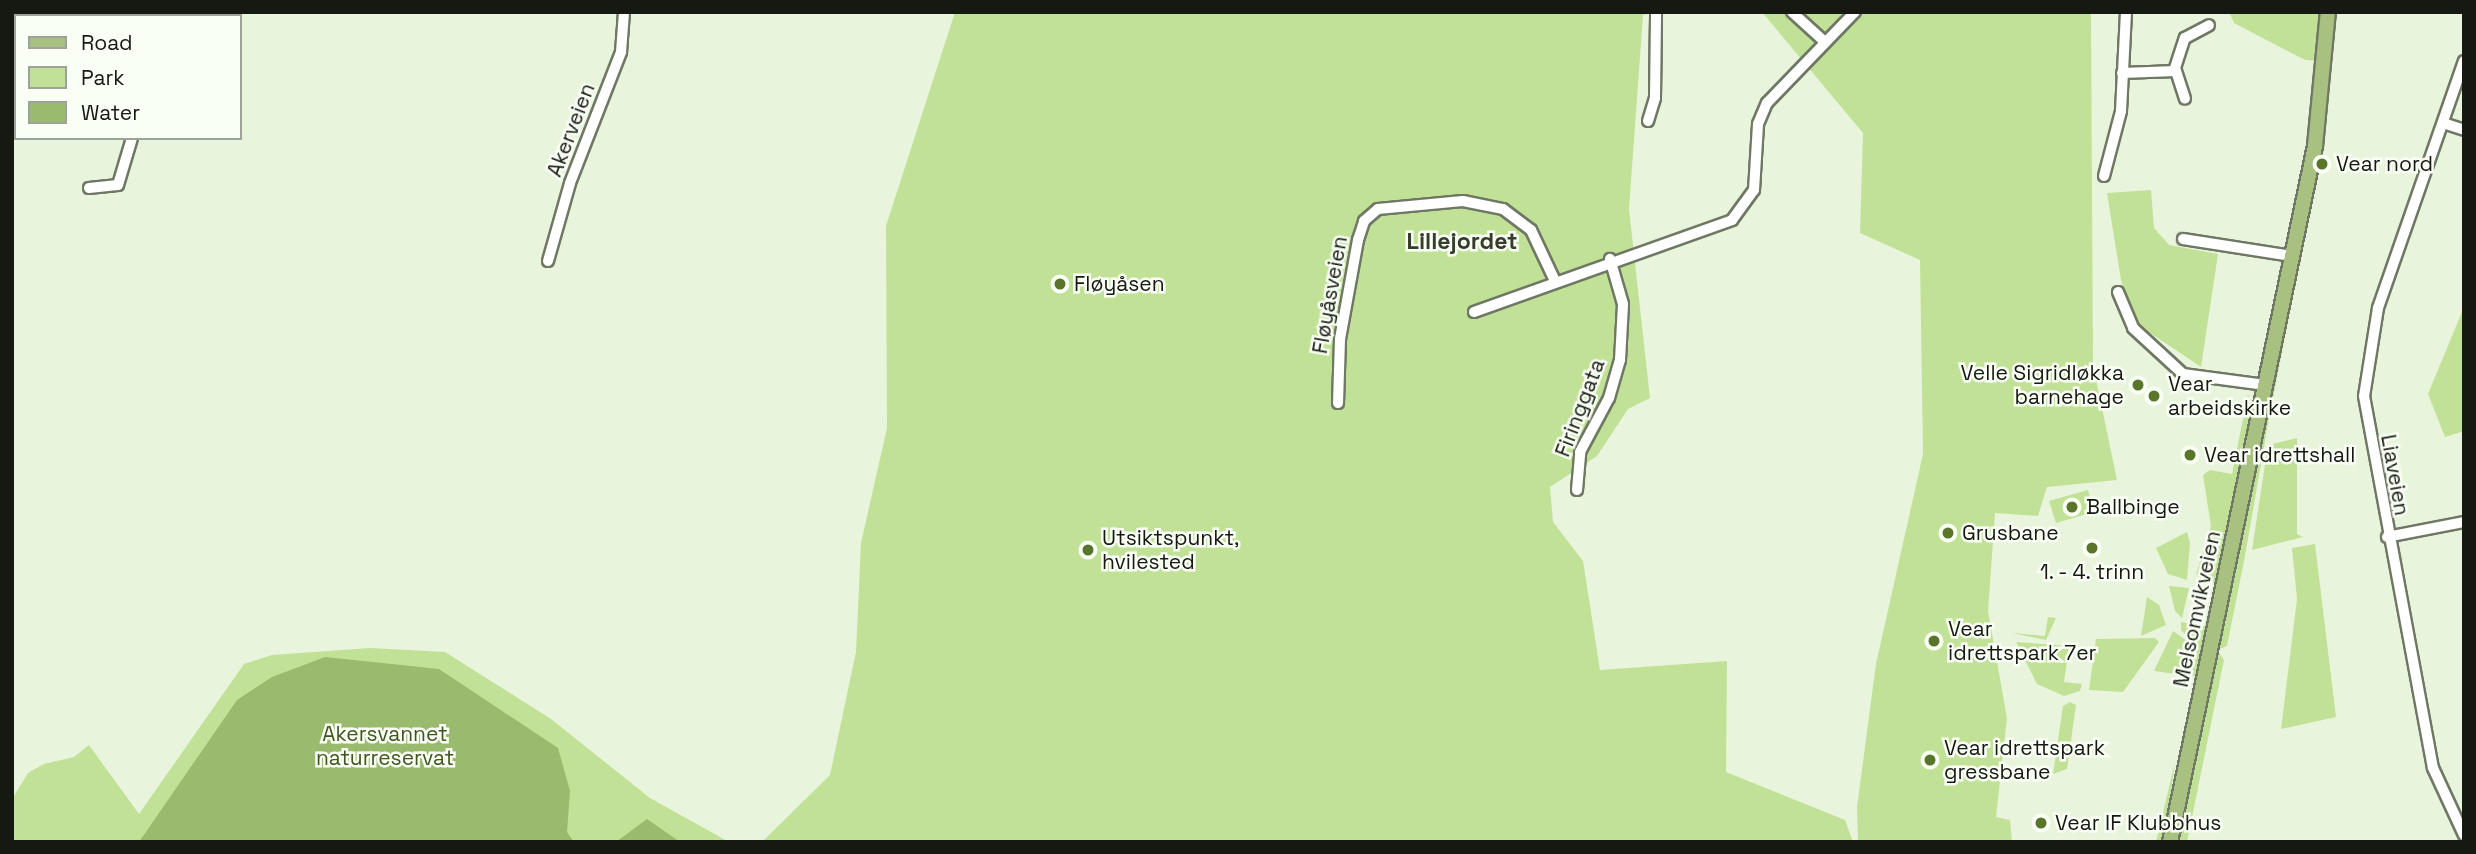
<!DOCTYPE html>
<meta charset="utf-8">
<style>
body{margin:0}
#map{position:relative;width:2476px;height:854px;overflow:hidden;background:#e9f4dd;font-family:"Space Grotesk",sans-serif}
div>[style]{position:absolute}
.green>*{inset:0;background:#c1e197}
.water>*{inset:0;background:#9abb6d}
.roads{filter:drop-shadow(2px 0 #6f7864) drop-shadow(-2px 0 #6f7864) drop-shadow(0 2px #6f7864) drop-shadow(0 -2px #6f7864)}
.minor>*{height:10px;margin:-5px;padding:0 5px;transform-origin:5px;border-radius:5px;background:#fff}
.major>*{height:14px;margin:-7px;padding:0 7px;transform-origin:7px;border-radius:7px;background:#a9c180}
.dots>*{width:19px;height:19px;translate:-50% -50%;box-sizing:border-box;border:4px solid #fafff6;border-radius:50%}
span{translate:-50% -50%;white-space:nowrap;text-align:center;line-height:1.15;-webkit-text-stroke:5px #fafff6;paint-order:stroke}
.street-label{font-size:21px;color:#151911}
.poi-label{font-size:21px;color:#151911}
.left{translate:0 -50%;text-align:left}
.right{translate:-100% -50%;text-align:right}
.park-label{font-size:21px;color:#40561f}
.neighbourhood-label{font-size:23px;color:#353d2b;font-weight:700}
.frame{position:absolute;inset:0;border:14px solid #151911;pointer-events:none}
.legend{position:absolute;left:14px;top:14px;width:228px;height:126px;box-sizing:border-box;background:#fafff6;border:2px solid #9ea39a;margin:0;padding:9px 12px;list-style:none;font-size:21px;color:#151911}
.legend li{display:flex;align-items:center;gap:14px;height:35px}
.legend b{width:35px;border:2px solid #9ea39a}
</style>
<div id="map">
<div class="green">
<i style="clip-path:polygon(955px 12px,1660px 12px,1643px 15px,1629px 209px,1650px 398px,1628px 409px,1597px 456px,1550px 487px,1553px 522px,1583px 561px,1600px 670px,1727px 661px,1726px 772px,1845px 820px,1853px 842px,762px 842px,830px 775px,856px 652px,861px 543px,887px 428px,886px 226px)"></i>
<i style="clip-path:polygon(1762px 12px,2091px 12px,2093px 365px,2117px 480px,2047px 487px,2038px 516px,1995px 513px,1988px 611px,2007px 718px,1996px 817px,2010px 820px,2012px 842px,1858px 842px,1857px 807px,1876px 664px,1923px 454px,1920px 260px,1860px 233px,1863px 133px)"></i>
<i style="clip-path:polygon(2229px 12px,2322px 12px,2322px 61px,2305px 60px,2234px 23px)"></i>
<i style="clip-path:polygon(2151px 190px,2154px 228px,2169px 245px,2218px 254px,2201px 367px,2137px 324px,2121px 280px,2107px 193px)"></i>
<i style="clip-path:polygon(2311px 201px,2273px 399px,2269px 401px,2309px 202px)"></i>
<i style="clip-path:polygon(2464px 307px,2464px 431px,2445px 437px,2428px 394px)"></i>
<i style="clip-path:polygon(2248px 394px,2253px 416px,2219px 582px,2206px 583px,2196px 574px,2211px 526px,2203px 475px,2210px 470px,2232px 474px)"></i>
<i style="clip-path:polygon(2266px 408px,2270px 412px,2245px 556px,2227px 646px,2217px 650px,2224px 660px,2187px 842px,2176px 842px)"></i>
<i style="clip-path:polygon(2297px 438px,2297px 534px,2303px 537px,2252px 550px,2268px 445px)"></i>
<i style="clip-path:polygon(2088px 490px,2094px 512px,2056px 523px,2049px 501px)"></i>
<i style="clip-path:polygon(2187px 532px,2190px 543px,2187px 580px,2168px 574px,2156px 548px)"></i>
<i style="clip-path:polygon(2315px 544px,2336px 717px,2281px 729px,2297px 599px,2292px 548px)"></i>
<i style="clip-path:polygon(2169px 586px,2189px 588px,2182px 618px,2175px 611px)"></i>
<i style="clip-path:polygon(2147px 597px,2159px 605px,2166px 625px,2141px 636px)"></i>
<i style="clip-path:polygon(2211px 599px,2198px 677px,2154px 671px,2173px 631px,2201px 651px,2181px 630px,2181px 622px,2205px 626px)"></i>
<i style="clip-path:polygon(2048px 617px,2056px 618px,2046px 640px,2012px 633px,2045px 636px)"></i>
<i style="clip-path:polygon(2096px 639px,2155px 638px,2159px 642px,2123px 692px,2089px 690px)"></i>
<i style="clip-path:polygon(2016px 642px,2069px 646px,2064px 682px,2082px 684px,2080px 691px,2064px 696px,2037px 684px)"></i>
<i style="clip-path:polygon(370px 648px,445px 652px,551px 719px,650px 798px,729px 842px,12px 842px,12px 799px,28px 773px,44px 764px,74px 757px,89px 745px,139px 814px,244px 664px,272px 655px)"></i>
<i style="clip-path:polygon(2070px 702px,2076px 705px,2067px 769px,2053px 774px,2063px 706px)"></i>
<i style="clip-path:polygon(2175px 762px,2164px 842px,2156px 842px)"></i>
</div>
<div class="water">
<i style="clip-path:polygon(325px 657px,439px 669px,558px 748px,570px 791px,567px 832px,574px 842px,139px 842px,237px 700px,272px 677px)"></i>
<i style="clip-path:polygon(647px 819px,680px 842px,616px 842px)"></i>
</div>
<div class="roads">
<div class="minor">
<i style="left:1792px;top:12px;width:45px;rotate:42.3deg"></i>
<i style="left:155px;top:16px;width:4px;rotate:-63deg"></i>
<i style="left:2464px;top:61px;width:262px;rotate:109.2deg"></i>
<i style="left:2378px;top:308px;width:89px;rotate:99deg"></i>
<i style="left:2364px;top:396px;width:378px;rotate:79.5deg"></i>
<i style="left:2433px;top:768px;width:74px;rotate:65.2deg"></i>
<i style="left:2174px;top:71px;width:35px;rotate:-72deg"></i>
<i style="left:2185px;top:38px;width:27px;rotate:-28deg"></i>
<i style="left:2122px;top:73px;width:54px;rotate:-2.1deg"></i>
<i style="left:2176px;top:71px;width:29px;rotate:72deg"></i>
<i style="left:1648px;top:121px;width:24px;rotate:-73deg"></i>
<i style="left:1655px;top:98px;width:86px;rotate:-89.3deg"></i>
<i style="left:2443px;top:123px;width:22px;rotate:18deg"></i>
<i style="left:2104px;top:176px;width:67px;rotate:-75.3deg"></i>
<i style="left:2121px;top:111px;width:99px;rotate:-87.1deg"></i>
<i style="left:89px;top:188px;width:29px;rotate:-6deg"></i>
<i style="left:118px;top:185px;width:49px;rotate:-73.4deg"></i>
<i style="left:2183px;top:239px;width:110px;rotate:8.9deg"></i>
<i style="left:548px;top:261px;width:81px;rotate:-74.2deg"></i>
<i style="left:570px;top:183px;width:141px;rotate:-68.7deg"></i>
<i style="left:621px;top:52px;width:40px;rotate:-85.7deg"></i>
<i style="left:2118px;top:292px;width:39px;rotate:67deg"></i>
<i style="left:2133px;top:328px;width:68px;rotate:42.6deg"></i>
<i style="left:2183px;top:374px;width:83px;rotate:7.6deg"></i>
<i style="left:1474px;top:312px;width:274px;rotate:-19.6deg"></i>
<i style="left:1732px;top:220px;width:37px;rotate:-54deg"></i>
<i style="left:1754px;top:190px;width:66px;rotate:-86.5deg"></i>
<i style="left:1758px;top:124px;width:23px;rotate:-67deg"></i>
<i style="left:1767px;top:103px;width:127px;rotate:-46deg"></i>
<i style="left:1338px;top:403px;width:64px;rotate:-88.2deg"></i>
<i style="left:1340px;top:339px;width:101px;rotate:-79.7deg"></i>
<i style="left:1358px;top:240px;width:20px;rotate:-72deg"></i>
<i style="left:1364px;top:221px;width:18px;rotate:-41deg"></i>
<i style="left:1378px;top:209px;width:85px;rotate:-5.4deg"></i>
<i style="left:1463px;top:201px;width:41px;rotate:11.3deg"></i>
<i style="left:1503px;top:209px;width:35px;rotate:37deg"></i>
<i style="left:1531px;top:230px;width:56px;rotate:64.8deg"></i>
<i style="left:1577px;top:490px;width:38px;rotate:-85deg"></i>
<i style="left:1580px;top:452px;width:61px;rotate:-61.8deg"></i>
<i style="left:1609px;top:398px;width:40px;rotate:-74deg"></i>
<i style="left:1620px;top:360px;width:56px;rotate:-86.9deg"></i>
<i style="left:1623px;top:304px;width:47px;rotate:-106.1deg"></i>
<i style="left:2387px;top:537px;width:78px;rotate:-11deg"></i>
</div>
<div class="major">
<i style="left:2170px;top:842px;width:711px;rotate:-78.23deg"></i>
<i style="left:2315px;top:146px;width:135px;rotate:-84.5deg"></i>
</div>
</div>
<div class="dots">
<i style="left:2322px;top:164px;background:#58752a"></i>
<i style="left:1060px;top:284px;background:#58752a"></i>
<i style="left:2138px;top:385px;background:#58752a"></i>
<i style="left:2154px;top:396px;background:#58752a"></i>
<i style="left:2190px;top:455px;background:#58752a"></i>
<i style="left:2072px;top:507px;background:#58752a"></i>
<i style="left:1948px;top:533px;background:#58752a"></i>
<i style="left:2092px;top:548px;background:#58752a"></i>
<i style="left:1088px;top:550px;background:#58752a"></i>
<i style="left:1934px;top:641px;background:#58752a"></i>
<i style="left:1930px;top:760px;background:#58752a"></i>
<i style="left:2041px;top:823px;background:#58752a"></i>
</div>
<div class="street-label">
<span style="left:571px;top:130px;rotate:-69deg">Akerveien</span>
<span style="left:1330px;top:295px;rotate:-80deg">Fløyåsveien</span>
<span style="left:1580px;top:408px;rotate:-69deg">Firinggata</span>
<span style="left:2395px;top:475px;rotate:80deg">Liaveien</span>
<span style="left:2197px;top:609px;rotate:-78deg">Melsomvikveien</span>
</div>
<div class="poi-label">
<span class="left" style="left:2336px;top:164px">Vear nord</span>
<span class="left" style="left:1074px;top:284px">Fløyåsen</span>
<span class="right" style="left:2124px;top:385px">Velle Sigridløkka<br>barnehage</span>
<span class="left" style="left:2168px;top:396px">Vear<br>arbeidskirke</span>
<span class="left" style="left:2204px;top:455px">Vear idrettshall</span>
<span class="left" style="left:2086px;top:507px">Ballbinge</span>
<span class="left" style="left:1962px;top:533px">Grusbane</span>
<span class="left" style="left:1102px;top:550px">Utsiktspunkt,<br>hvilested</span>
<span style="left:2092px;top:572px">1. - 4. trinn</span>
<span class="left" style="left:1948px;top:641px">Vear<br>idrettspark 7er</span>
<span class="left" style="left:1944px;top:760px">Vear idrettspark<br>gressbane</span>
<span class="left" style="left:2055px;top:823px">Vear IF Klubbhus</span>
</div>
<div class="park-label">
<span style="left:385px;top:746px">Akersvannet<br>naturreservat</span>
</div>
<div class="neighbourhood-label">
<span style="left:1462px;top:241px">Lillejordet</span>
</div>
<div class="frame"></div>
<ul class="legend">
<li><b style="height:9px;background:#a9c180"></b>Road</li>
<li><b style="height:19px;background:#c1e197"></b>Park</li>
<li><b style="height:19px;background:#9abb6d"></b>Water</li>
</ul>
</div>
